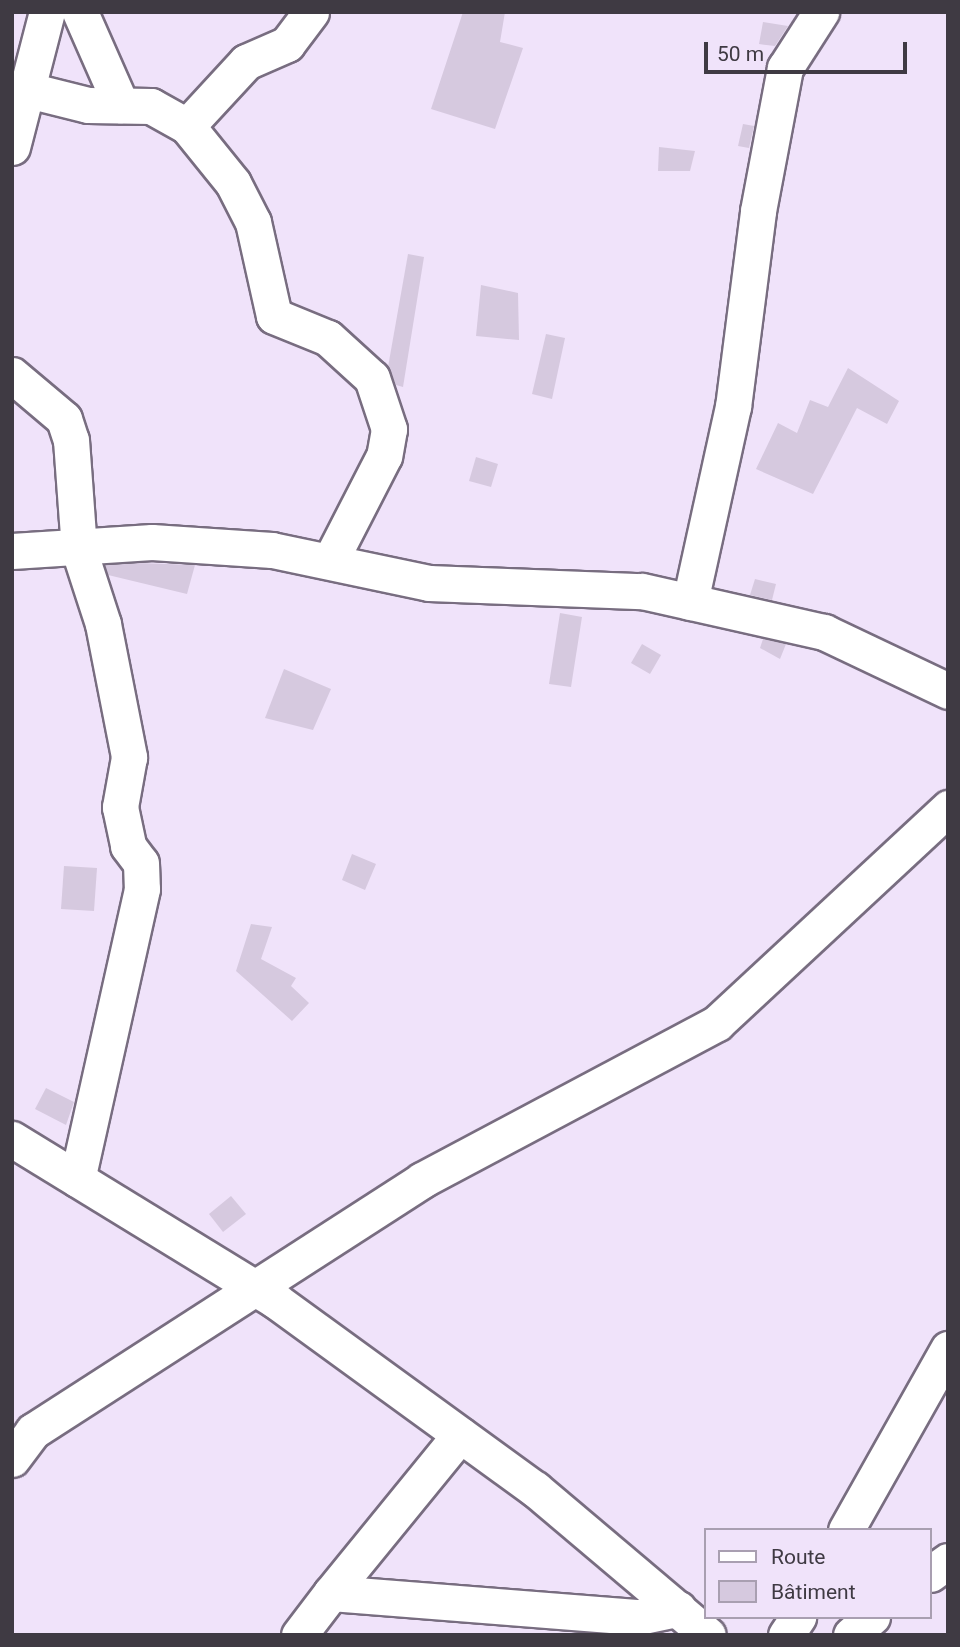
<!DOCTYPE html>
<meta charset="utf-8">
<style>
body{margin:0}
#map{position:relative;width:960px;height:1647px;overflow:hidden;background:#f0e3fa;font-family:Roboto,sans-serif}
div>[style]{position:absolute}
.building>*{inset:0;background:#d6c9df}
.roads{filter:drop-shadow(2px 0 #786d80) drop-shadow(-2px 0 #786d80) drop-shadow(0 2px #786d80) drop-shadow(0 -2px #786d80)}
.minor>*{height:35px;margin:-17.5px;padding:0 17.5px;transform-origin:17.5px;border-radius:17.5px;background:#fff}
span{translate:-50% -50%;white-space:nowrap;text-align:center;line-height:1.15;-webkit-text-stroke:7px #f0e3fa;paint-order:stroke}
.frame{position:absolute;inset:0;border:14px solid #3f3a43;pointer-events:none}
.legend{position:absolute;left:704px;top:1528px;width:228px;height:91px;box-sizing:border-box;background:#f0e3fa;border:2px solid #a99fb1;margin:0;padding:9px 12px;list-style:none;font-size:21px;color:#3f3a43}
.legend li{display:flex;align-items:center;gap:14px;height:35px}
.legend b{width:35px;border:2px solid #a99fb1}
.scale{position:absolute;left:704px;top:42px;width:203px;height:32px;box-sizing:border-box;border:4px solid #3f3a43;border-top:0;padding-left:9px;font-size:21px;line-height:24px;white-space:nowrap;color:#3f3a43;-webkit-text-stroke:5px #f0e3fa;paint-order:stroke}
</style>
<div id="map">
<div class="building">
<i style="clip-path:polygon(463px 12px,505px 12px,500px 42px,523px 48px,495px 129px,431px 109px)"></i>
<i style="clip-path:polygon(763px 22px,788px 26px,775px 46px,759px 44px)"></i>
<i style="clip-path:polygon(743px 124px,754px 126px,749px 148px,738px 146px)"></i>
<i style="clip-path:polygon(659px 147px,695px 151px,690px 171px,658px 171px)"></i>
<i style="clip-path:polygon(408px 254px,424px 257px,403px 387px,396px 385px,388px 367px)"></i>
<i style="clip-path:polygon(481px 285px,518px 293px,519px 340px,476px 336px)"></i>
<i style="clip-path:polygon(546px 334px,565px 338px,552px 399px,532px 394px)"></i>
<i style="clip-path:polygon(848px 368px,899px 401px,887px 424px,857px 408px,813px 494px,756px 469px,778px 423px,797px 433px,810px 400px,828px 407px)"></i>
<i style="clip-path:polygon(476px 457px,498px 464px,491px 487px,469px 481px)"></i>
<i style="clip-path:polygon(138px 563px,195px 565px,187px 594px,108px 575px,105px 565px)"></i>
<i style="clip-path:polygon(755px 579px,776px 584px,772px 600px,750px 595px)"></i>
<i style="clip-path:polygon(560px 613px,582px 617px,571px 687px,549px 684px)"></i>
<i style="clip-path:polygon(763px 639px,786px 644px,780px 659px,760px 648px)"></i>
<i style="clip-path:polygon(642px 644px,661px 655px,650px 674px,631px 663px)"></i>
<i style="clip-path:polygon(284px 669px,331px 689px,313px 730px,265px 718px)"></i>
<i style="clip-path:polygon(352px 854px,376px 864px,365px 890px,342px 880px)"></i>
<i style="clip-path:polygon(64px 866px,97px 868px,94px 911px,61px 909px)"></i>
<i style="clip-path:polygon(251px 924px,272px 927px,261px 959px,296px 978px,291px 986px,309px 1003px,292px 1021px,236px 971px)"></i>
<i style="clip-path:polygon(46px 1088px,74px 1102px,66px 1125px,35px 1109px)"></i>
<i style="clip-path:polygon(231px 1196px,246px 1214px,223px 1232px,209px 1214px)"></i>
</div>
<div class="roads">
<div class="minor">
<i style="left:80px;top:12px;width:102px;rotate:66.2deg"></i>
<i style="left:24px;top:89px;width:66px;rotate:14deg"></i>
<i style="left:88px;top:105px;width:63px;rotate:0.9deg"></i>
<i style="left:151px;top:106px;width:41px;rotate:29.1deg"></i>
<i style="left:187px;top:126px;width:73px;rotate:51.1deg"></i>
<i style="left:233px;top:183px;width:44px;rotate:62.9deg"></i>
<i style="left:253px;top:222px;width:96px;rotate:77.4deg"></i>
<i style="left:274px;top:316px;width:58px;rotate:22.2deg"></i>
<i style="left:328px;top:338px;width:59px;rotate:42.3deg"></i>
<i style="left:372px;top:378px;width:54px;rotate:71.6deg"></i>
<i style="left:389px;top:429px;width:27px;rotate:100deg"></i>
<i style="left:384px;top:456px;width:116px;rotate:117.2deg"></i>
<i style="left:187px;top:126px;width:87px;rotate:-47.3deg"></i>
<i style="left:246px;top:62px;width:45px;rotate:-23.7deg"></i>
<i style="left:287px;top:44px;width:40px;rotate:-53deg"></i>
<i style="left:12px;top:147px;width:139px;rotate:-75.5deg"></i>
<i style="left:12px;top:375px;width:68px;rotate:40.2deg"></i>
<i style="left:64px;top:419px;width:22px;rotate:72deg"></i>
<i style="left:71px;top:440px;width:110px;rotate:85.8deg"></i>
<i style="left:79px;top:550px;width:78px;rotate:72deg"></i>
<i style="left:103px;top:624px;width:136px;rotate:78.9deg"></i>
<i style="left:129px;top:757px;width:51px;rotate:100.2deg"></i>
<i style="left:120px;top:807px;width:40px;rotate:78deg"></i>
<i style="left:128px;top:846px;width:21px;rotate:53deg"></i>
<i style="left:141px;top:863px;width:26px;rotate:88deg"></i>
<i style="left:142px;top:889px;width:297px;rotate:102.6deg"></i>
<i style="left:12px;top:551px;width:140px;rotate:-3.7deg"></i>
<i style="left:152px;top:542px;width:120px;rotate:3.8deg"></i>
<i style="left:272px;top:550px;width:160px;rotate:11.9deg"></i>
<i style="left:429px;top:583px;width:213px;rotate:2.2deg"></i>
<i style="left:642px;top:591px;width:187px;rotate:12.7deg"></i>
<i style="left:824px;top:632px;width:137px;rotate:25.4deg"></i>
<i style="left:690px;top:602px;width:200px;rotate:-77.6deg"></i>
<i style="left:733px;top:407px;width:198px;rotate:-82.7deg"></i>
<i style="left:758px;top:211px;width:146px;rotate:-79.3deg"></i>
<i style="left:785px;top:68px;width:67px;rotate:-57.3deg"></i>
<i style="left:12px;top:1139px;width:310px;rotate:31.5deg"></i>
<i style="left:276px;top:1301px;width:320px;rotate:36deg"></i>
<i style="left:535px;top:1489px;width:226px;rotate:40.2deg"></i>
<i style="left:12px;top:1459px;width:35px;rotate:-53deg"></i>
<i style="left:33px;top:1431px;width:463px;rotate:-32.8deg"></i>
<i style="left:422px;top:1180px;width:334px;rotate:-28deg"></i>
<i style="left:717px;top:1023px;width:316px;rotate:-42.9deg"></i>
<i style="left:846px;top:1530px;width:208px;rotate:-60.6deg"></i>
<i style="left:930px;top:1574px;width:22px;rotate:-36deg"></i>
<i style="left:331px;top:1593px;width:204px;rotate:-50.8deg"></i>
<i style="left:299px;top:1635px;width:53px;rotate:-52.7deg"></i>
<i style="left:331px;top:1593px;width:309px;rotate:4.5deg"></i>
<i style="left:639px;top:1617px;width:40px;rotate:-12deg"></i>
<i style="left:786px;top:1635px;width:22px;rotate:-56deg"></i>
<i style="left:851px;top:1635px;width:28px;rotate:-41deg"></i>
</div>
</div>
<div class="frame"></div>
<ul class="legend">
<li><b style="height:9px;background:#fff"></b>Route</li>
<li><b style="height:19px;background:#d6c9df"></b>Bâtiment</li>
</ul>
<div class="scale">50 m</div>
</div>
